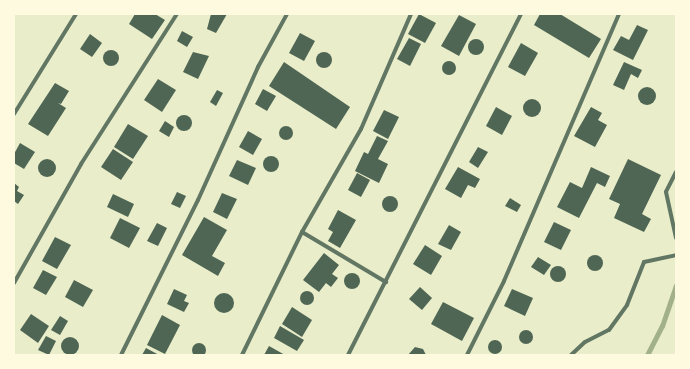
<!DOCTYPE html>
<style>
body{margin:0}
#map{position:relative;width:690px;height:369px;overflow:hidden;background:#e9edc9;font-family:"PT Sans Narrow",sans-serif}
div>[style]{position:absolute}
.stream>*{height:5px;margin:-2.5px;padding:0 2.5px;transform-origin:2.5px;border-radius:2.5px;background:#a3b18a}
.building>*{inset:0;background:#4f6655}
.round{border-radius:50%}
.minor>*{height:4px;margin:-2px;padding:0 2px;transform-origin:2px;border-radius:2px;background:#617663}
span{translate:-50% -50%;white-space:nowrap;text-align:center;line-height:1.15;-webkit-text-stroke:4px #fefae0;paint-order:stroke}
.frame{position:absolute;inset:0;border:15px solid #fefae0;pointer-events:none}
</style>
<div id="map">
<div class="stream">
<i style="left:647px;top:355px;width:33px;rotate:-63deg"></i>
<i style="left:662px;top:326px;width:43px;rotate:-71.1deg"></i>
</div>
<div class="building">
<i style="clip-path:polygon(135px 14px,155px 14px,165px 20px,152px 39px,129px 24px)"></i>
<i style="clip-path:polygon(211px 14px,227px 14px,216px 33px,207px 29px)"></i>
<i style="clip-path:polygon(419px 14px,436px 23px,425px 43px,408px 34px)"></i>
<i style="clip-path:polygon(540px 14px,560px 14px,601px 39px,589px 58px,534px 25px)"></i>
<i style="clip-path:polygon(459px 15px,476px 24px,459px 56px,441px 46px)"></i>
<i style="clip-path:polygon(637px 25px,648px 30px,633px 60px,613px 50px,621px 36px,629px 40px)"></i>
<i style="clip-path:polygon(182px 31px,193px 37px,187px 47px,177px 41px)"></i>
<i style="clip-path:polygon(300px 33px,315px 41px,304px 61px,289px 53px)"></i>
<i style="clip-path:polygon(90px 34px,102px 43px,92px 57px,80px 49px)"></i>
<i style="clip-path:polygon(409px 38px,421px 44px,410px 66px,397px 59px)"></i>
<i class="round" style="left:468px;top:39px;width:16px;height:16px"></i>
<i style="clip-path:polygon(521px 43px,538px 53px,525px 76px,508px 67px)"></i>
<i class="round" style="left:103px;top:50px;width:16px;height:16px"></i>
<i style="clip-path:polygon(193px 52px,209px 56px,198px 79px,183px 72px)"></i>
<i class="round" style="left:316px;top:52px;width:16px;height:16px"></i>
<i class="round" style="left:442px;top:61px;width:14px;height:14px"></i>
<i style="clip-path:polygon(284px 62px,350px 107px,336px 129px,269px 86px)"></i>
<i style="clip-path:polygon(624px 62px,642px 70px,638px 78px,631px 74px,624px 90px,613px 85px)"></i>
<i style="clip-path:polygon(158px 79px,176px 90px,162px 112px,144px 100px)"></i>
<i style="clip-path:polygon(55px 83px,69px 91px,61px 104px,58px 103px,66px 108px,48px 136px,28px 124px)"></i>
<i class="round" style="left:638px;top:87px;width:18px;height:18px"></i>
<i style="clip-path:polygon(263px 89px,276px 96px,267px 111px,255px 104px)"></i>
<i style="clip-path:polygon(217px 90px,223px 93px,216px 106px,210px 102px)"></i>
<i class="round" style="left:523px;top:99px;width:18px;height:18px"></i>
<i style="clip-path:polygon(496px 107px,512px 116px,502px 135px,486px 126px)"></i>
<i style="clip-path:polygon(591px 107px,602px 113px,598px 120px,607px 125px,595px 147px,574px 136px)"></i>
<i style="clip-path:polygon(384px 110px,399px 117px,388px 139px,373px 131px)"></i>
<i class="round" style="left:176px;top:115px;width:16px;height:16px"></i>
<i style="clip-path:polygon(165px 121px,174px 127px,169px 137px,159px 131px)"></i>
<i style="clip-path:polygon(128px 124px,148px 136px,133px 159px,114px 147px)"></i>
<i class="round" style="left:279px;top:126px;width:14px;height:14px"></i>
<i style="clip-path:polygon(248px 131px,262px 139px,253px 155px,239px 147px)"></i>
<i style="clip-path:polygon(377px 136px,388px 141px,378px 159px,388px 164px,379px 183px,355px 171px,364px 152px,368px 154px)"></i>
<i style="clip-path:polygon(20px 143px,35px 152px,24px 169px,14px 163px,14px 154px)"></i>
<i style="clip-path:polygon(478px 147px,488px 152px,478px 168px,469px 162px)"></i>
<i style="clip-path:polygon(113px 149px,133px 162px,121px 180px,101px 167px)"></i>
<i class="round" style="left:263px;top:156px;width:16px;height:16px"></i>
<i style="clip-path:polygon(628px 159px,661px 175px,642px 214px,651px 219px,644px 232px,614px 218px,620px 204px,609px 199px)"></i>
<i class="round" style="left:38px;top:159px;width:18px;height:18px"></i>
<i style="clip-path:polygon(237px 160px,256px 168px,248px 185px,229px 176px)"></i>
<i style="clip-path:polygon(458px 167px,480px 179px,475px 188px,468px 185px,461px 198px,445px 189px)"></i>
<i style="clip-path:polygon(591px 167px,610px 176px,605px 187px,597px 183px,579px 218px,557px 207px,570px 182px,582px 188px)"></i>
<i style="clip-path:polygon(357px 173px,370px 180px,361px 197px,348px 190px)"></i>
<i style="clip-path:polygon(14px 183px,19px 187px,17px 191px,24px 195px,18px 204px,14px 201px)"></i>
<i style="clip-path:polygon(177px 192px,186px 196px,180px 208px,171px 204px)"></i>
<i style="clip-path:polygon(222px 193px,237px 199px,227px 219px,213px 212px)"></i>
<i style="clip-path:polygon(113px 194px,134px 204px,128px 217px,107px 207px)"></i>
<i class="round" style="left:382px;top:196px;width:16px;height:16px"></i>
<i style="clip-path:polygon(510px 198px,521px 205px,517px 212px,505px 206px)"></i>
<i style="clip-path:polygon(338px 210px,356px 220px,340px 248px,328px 241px,333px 232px,328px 229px)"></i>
<i style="clip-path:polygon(204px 217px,227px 230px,212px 256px,225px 263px,218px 276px,182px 255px)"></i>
<i style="clip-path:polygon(120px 218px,140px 228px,129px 248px,110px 238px)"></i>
<i style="clip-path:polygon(554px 222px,571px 230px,561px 250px,544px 242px)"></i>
<i style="clip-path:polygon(157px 223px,167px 228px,158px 246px,147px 241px)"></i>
<i style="clip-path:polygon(449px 225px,461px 232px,451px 250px,438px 244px)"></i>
<i style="clip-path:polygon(55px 237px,71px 245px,57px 269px,42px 261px)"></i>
<i style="clip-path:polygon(425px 245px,442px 256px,431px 275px,413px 264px)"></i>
<i style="clip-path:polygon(324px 253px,339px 265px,332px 274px,338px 278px,331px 287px,326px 283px,319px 292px,303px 280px)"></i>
<i class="round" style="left:587px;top:255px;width:16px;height:16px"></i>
<i style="clip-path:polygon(538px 257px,551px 265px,544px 275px,531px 267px)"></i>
<i class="round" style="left:550px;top:266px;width:16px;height:16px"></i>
<i style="clip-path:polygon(43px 270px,57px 277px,46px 295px,33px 288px)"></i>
<i class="round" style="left:344px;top:273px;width:16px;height:16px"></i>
<i style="clip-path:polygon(74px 280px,93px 290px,83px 307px,65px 297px)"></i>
<i style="clip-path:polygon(420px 287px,432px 298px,422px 310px,409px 299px)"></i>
<i style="clip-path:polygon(174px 289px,187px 295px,184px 301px,189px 303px,184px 312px,167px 304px)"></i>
<i style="clip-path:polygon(512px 289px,533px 298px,525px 316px,504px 306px)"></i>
<i class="round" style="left:300px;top:291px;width:14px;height:14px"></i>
<i class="round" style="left:214px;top:293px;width:20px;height:20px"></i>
<i style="clip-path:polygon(443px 302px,474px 318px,462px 341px,431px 324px)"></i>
<i style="clip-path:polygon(292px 307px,312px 320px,302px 337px,282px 324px)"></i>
<i style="clip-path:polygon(31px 314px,49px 326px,38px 343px,20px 330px)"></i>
<i style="clip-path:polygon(162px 315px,180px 325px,165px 354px,147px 345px)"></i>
<i style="clip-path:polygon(60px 316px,68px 321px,60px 335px,51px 330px)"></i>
<i style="clip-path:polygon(280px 326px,304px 340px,297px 351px,274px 338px)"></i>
<i class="round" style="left:519px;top:330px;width:14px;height:14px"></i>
<i style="clip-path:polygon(46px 336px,56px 341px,49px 355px,38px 350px)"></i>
<i class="round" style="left:61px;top:337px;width:18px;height:18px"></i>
<i class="round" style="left:488px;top:340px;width:14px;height:14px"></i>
<i class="round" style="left:192px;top:343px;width:14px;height:14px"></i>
<i style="clip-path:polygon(269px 346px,285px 355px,264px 355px)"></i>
<i style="clip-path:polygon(415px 347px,423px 349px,426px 355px,408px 355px)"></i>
<i style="clip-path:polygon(146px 348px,159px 355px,142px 355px)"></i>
</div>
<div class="minor">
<i style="left:14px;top:114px;width:118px;rotate:-58.2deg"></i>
<i style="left:676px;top:172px;width:22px;rotate:117deg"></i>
<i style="left:666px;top:192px;width:47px;rotate:77.7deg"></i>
<i style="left:302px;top:232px;width:98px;rotate:30.8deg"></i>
<i style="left:14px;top:283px;width:137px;rotate:-60.6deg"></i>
<i style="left:81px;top:164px;width:178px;rotate:-57.4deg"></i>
<i style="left:121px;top:355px;width:173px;rotate:-63.6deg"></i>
<i style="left:198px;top:200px;width:146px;rotate:-65.7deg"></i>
<i style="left:258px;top:67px;width:60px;rotate:-61.3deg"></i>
<i style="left:242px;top:355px;width:137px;rotate:-64deg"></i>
<i style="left:302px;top:232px;width:119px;rotate:-60.2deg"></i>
<i style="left:361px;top:129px;width:125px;rotate:-66.5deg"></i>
<i style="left:348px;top:355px;width:382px;rotate:-63.1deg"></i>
<i style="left:467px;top:355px;width:83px;rotate:-63.4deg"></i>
<i style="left:504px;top:281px;width:291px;rotate:-66.7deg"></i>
<i style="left:571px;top:355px;width:19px;rotate:-43deg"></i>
<i style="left:585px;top:342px;width:27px;rotate:-27deg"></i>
<i style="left:609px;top:330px;width:31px;rotate:-54deg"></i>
<i style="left:627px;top:305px;width:46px;rotate:-68.4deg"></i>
<i style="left:644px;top:262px;width:33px;rotate:-12deg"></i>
</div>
<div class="frame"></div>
</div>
